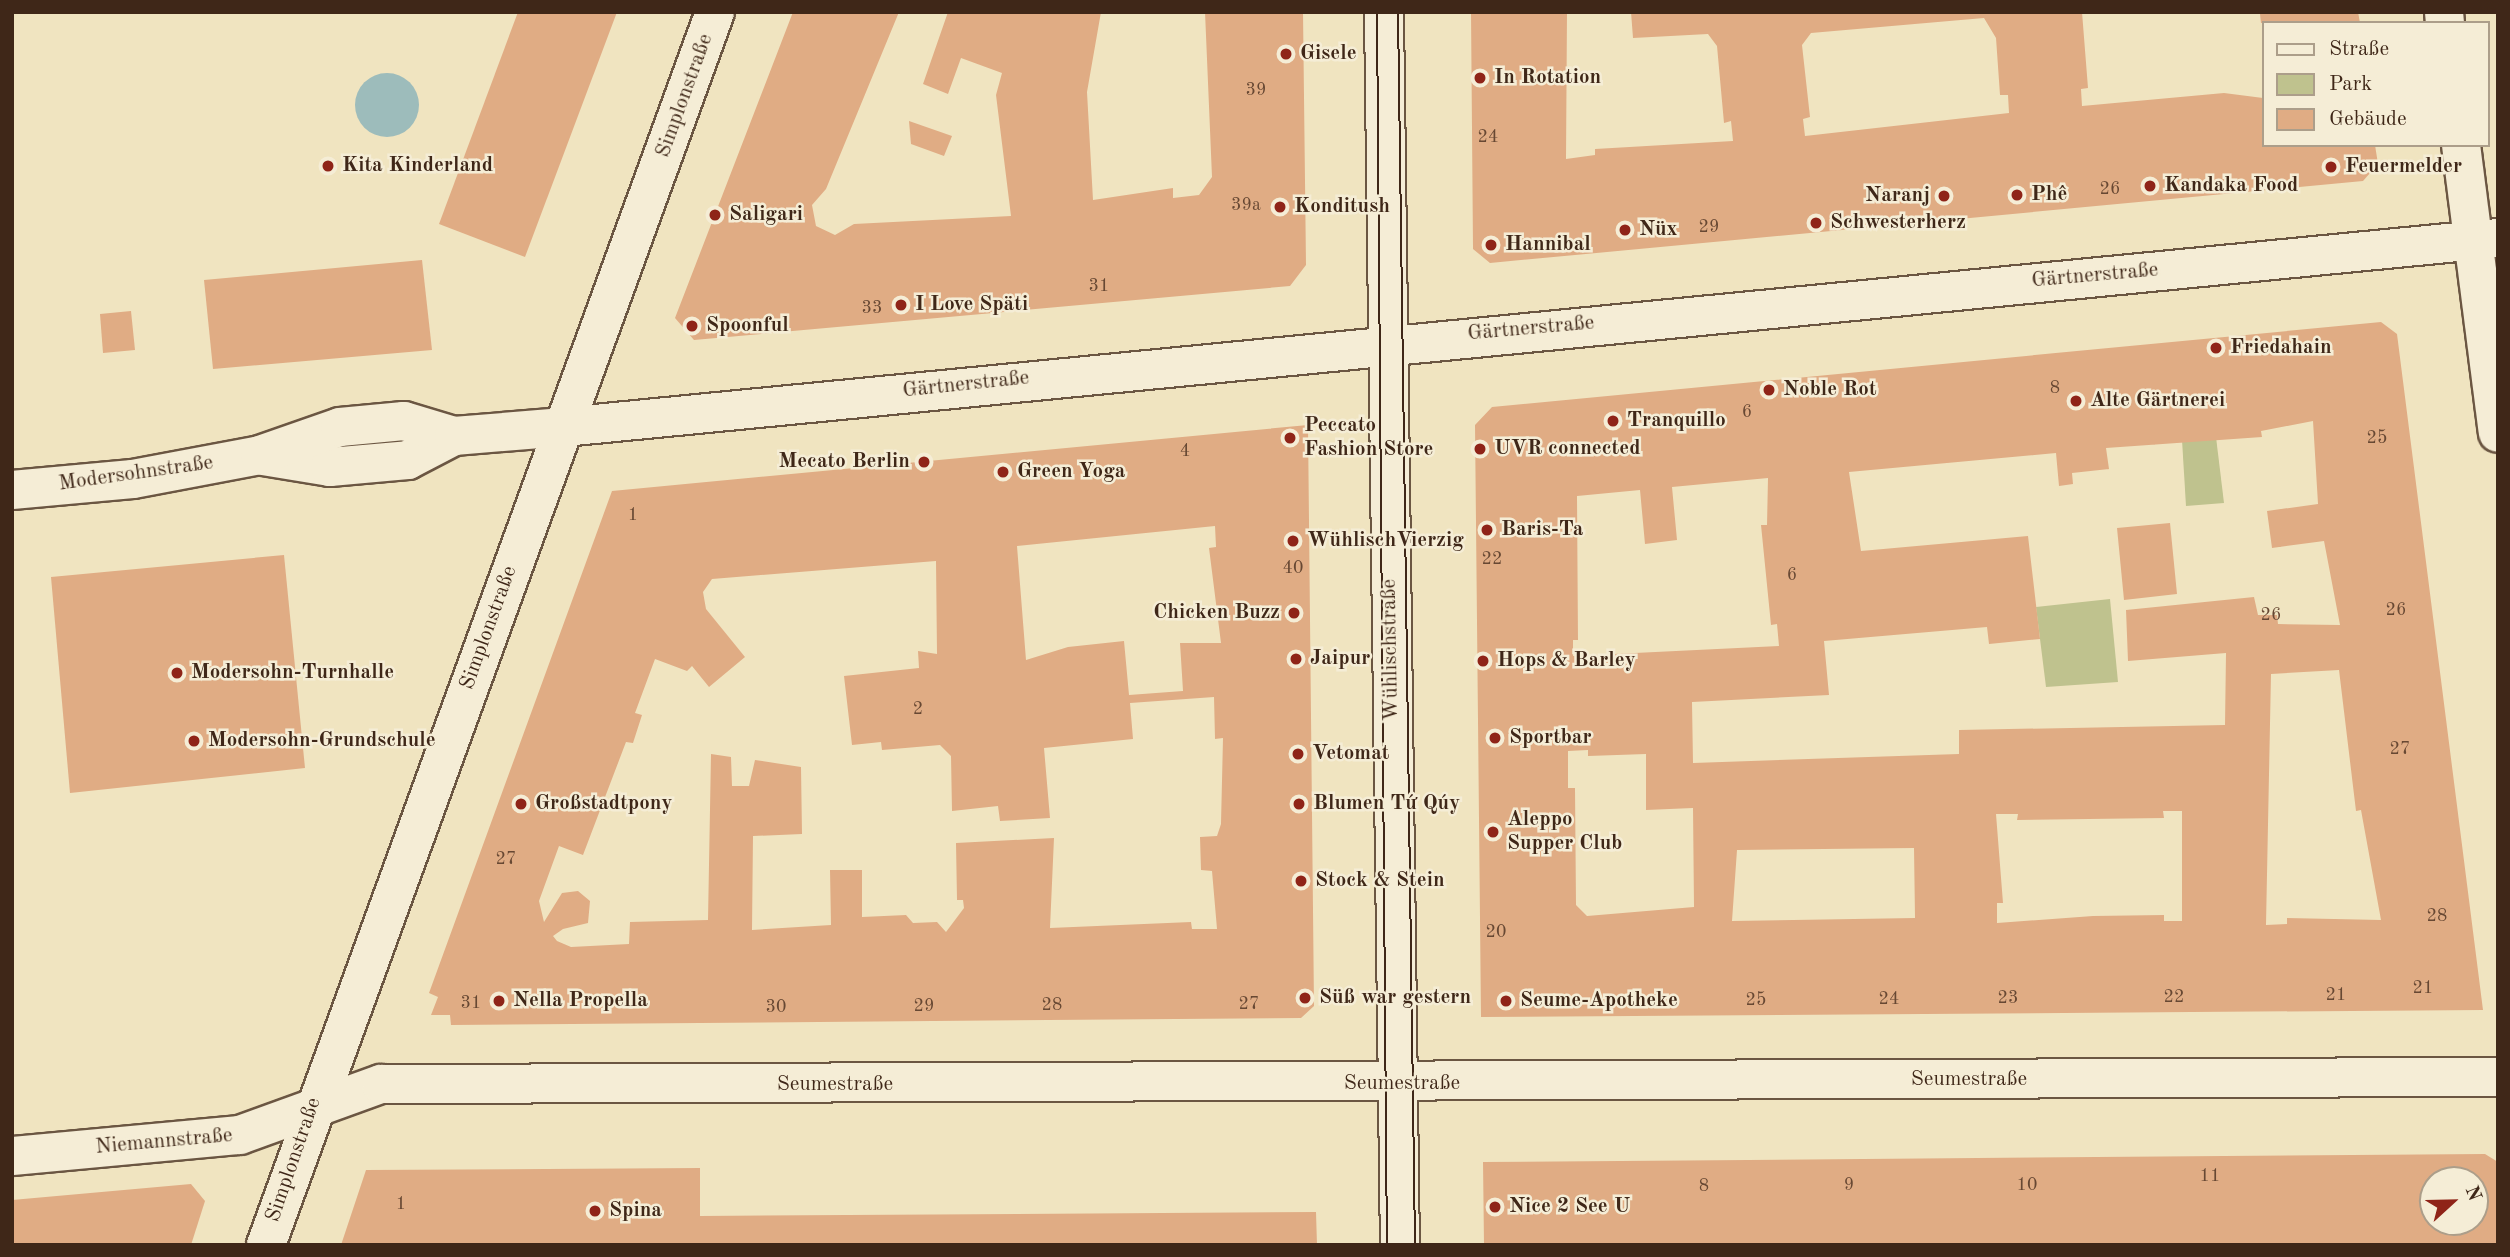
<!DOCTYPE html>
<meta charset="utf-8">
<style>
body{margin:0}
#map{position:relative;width:2510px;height:1257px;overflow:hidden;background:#f0e4c0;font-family:"Old Standard TT",serif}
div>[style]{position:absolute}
.green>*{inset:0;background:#bfc28e}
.water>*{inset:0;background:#9dbcbb}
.round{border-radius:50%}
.building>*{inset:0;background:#e0ac84}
.roads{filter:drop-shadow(2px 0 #6b5642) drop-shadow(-2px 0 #6b5642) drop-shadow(0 2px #6b5642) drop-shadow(0 -2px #6b5642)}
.street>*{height:38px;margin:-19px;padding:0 19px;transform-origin:19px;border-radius:19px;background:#f5edd6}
.secondary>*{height:38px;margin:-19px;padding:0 19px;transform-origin:19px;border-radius:19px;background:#f5edd6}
.tram>*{height:2px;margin:-1px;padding:0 1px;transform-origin:1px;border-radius:1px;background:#3f2718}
.dots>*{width:19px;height:19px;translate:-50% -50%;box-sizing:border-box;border:4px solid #f5edd6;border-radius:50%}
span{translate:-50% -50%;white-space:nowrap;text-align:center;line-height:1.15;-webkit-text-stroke:5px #f5edd6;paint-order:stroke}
.number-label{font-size:18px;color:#674833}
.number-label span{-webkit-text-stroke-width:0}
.poi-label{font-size:21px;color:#3f2718;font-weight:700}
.left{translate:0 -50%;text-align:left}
.right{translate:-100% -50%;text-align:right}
.street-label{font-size:21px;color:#3f2718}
.frame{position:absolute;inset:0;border:14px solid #3f2718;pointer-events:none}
.legend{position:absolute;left:2262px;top:21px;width:228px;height:126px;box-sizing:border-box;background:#f5edd6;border:2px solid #ac9e8a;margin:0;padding:9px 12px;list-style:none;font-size:21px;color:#3f2718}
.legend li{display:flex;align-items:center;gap:14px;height:35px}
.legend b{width:35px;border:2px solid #ac9e8a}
.north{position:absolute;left:2419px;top:1166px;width:70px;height:70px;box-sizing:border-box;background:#f5edd6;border:2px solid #ac9e8a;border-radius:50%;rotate:68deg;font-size:19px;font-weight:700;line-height:28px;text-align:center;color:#3f2718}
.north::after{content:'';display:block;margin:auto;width:24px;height:32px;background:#8f2418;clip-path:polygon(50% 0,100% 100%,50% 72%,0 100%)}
</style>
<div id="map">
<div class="green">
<i style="clip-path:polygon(2216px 437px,2224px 503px,2186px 506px,2182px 440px)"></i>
<i style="clip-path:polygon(2110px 599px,2118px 682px,2046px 687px,2036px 607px)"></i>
</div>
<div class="water">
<i class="round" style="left:355px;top:73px;width:64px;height:64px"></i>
</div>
<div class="building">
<i style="clip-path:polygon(518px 12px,617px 12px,525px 257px,439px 224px)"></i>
<i style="clip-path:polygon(793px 12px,899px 12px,826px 189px,812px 205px,816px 226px,835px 235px,854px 224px,1011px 216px,996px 95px,1002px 73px,961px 58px,948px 94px,923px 84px,948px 12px,1101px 12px,1087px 92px,1093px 200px,1173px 188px,1173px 198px,1199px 195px,1212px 177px,1205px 12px,1303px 12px,1306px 265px,1290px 286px,694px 340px,675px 318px)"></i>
<i style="clip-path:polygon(evenodd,1471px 12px,1567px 12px,1566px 159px,1595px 155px,1595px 149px,1733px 141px,1731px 121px,1724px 123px,1717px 46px,1708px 34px,1633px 38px,1631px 12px,2082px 12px,2088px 88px,2081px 89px,2082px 106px,2224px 93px,2263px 98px,2263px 145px,2375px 145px,2378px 164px,2363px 181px,1490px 263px,1473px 249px,1471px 12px,1984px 18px,1996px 38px,2000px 95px,2008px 95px,2009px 113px,1805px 136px,1803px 119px,1810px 117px,1802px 45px,1811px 33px,1984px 18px)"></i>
<i style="clip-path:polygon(2358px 12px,2360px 23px,2261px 23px,2260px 14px)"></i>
<i style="clip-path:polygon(909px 121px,952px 136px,944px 156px,911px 144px)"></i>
<i style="clip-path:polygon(422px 260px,432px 350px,213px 369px,204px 280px)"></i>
<i style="clip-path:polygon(131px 311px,135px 350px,103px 353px,100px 314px)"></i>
<i style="clip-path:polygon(evenodd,2381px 322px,2397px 334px,2483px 1010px,1481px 1017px,1475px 425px,1492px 407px,2381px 322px,2313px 421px,2318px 504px,2267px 511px,2272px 548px,2324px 541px,2340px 625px,2278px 624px,2277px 615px,2258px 615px,2254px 597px,2126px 610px,2128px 661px,2226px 653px,2225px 725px,1959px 730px,1959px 754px,1693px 763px,1692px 702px,1829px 695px,1824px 641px,1987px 627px,1989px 644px,2040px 639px,2028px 536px,1861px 551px,1849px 472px,2056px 453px,2059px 486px,2073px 484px,2072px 473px,2109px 469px,2106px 448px,2262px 437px,2261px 431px,2313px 421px,2381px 322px,1768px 478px,1767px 525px,1761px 525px,1771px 625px,1777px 624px,1779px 646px,1573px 656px,1573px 640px,1578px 640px,1577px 496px,1640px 490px,1645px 544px,1677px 540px,1672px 487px,1768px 478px,2381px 322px,2339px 670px,2356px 811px,2361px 810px,2381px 920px,2287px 918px,2287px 924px,2266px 925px,2271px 674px,2339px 670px,2381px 322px,1588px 750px,1588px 756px,1646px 754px,1646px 810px,1693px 808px,1694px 907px,1587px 916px,1576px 905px,1575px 788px,1568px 788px,1568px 751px,1588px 750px,2381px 322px,2163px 811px,2182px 811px,2182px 921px,2164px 921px,2164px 915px,2093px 916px,1997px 923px,1997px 903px,2003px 903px,1996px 814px,2018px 814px,2017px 820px,2164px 818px,2163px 811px,2381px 322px,1914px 848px,1915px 918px,1732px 921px,1737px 850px,1914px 848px)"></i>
<i style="clip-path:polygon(evenodd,1308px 425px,1314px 1006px,1301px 1018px,451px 1025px,450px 1015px,431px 1015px,438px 997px,429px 993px,612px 491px,1308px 425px,1215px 526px,1216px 547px,1209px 548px,1221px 643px,1180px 643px,1183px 691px,1129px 695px,1124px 641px,1068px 647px,1026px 660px,1017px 546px,1215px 526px,1308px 425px,936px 561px,937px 654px,918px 651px,919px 668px,844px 676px,852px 745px,881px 742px,882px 750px,940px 745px,951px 756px,952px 811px,998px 806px,1000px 821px,1050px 818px,1044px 748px,1133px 739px,1130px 703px,1214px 697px,1215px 739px,1223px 738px,1221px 824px,1217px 836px,1200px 837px,1201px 870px,1212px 871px,1217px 929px,1192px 929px,1191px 922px,1050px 928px,1054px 838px,956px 843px,957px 900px,963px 900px,964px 908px,946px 932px,937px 922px,913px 923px,906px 915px,862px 917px,862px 870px,830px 870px,831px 925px,752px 930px,753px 836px,802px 834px,801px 767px,755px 760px,749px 786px,732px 786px,731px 757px,711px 754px,708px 920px,630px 922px,629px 944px,571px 947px,557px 941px,553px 936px,563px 929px,588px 923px,590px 901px,578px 891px,562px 893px,544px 922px,539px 901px,559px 846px,583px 855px,626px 742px,633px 743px,642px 715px,635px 713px,655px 659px,687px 671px,692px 666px,709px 687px,745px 657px,706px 609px,703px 592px,712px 579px,936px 561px)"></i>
<i style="clip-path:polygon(2170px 523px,2177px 594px,2124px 600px,2117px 528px)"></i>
<i style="clip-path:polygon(284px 555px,305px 768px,70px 793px,51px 577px)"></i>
<i style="clip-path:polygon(evenodd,2485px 1154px,2498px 1162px,2498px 1245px,1484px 1245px,1483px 1162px,2485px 1154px,2433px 1180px,2475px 1180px,2475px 1222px,2433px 1222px,2433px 1180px)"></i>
<i style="clip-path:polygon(700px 1168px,700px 1216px,1316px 1212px,1317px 1245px,341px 1245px,366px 1170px)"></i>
<i style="clip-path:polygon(191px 1184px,205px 1201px,191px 1245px,12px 1245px,12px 1200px)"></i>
</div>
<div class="roads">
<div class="street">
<i style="left:2444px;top:12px;width:11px;rotate:85deg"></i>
<i style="left:2461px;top:145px;width:290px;rotate:82.7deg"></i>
<i style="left:263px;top:456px;width:68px;rotate:9.3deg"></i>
<i style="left:330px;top:467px;width:78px;rotate:-5.1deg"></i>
<i style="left:408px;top:460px;width:52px;rotate:-27.6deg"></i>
<i style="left:12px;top:490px;width:121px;rotate:-5.2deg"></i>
<i style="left:133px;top:479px;width:129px;rotate:-10.7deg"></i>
<i style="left:260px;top:455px;width:85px;rotate:-19.3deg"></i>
<i style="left:340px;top:427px;width:64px;rotate:-5.4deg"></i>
<i style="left:404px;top:421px;width:52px;rotate:16.7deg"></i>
<i style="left:454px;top:436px;width:110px;rotate:-4.7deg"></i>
<i style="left:564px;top:427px;width:1943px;rotate:-5.58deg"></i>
<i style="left:12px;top:1156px;width:229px;rotate:-5.3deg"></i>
<i style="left:240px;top:1135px;width:150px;rotate:-19.9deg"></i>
<i style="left:381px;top:1084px;width:2117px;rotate:-0.19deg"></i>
<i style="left:266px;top:1245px;width:1312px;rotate:-69.99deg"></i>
</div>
<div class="secondary">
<i style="left:1384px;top:12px;width:1233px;rotate:89.26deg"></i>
</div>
</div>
<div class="tram">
<i style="left:1377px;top:12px;width:1233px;rotate:89.54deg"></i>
<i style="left:1398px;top:12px;width:1233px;rotate:89.21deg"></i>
</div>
<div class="dots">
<i style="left:1286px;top:54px;background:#8f2418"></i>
<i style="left:1480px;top:78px;background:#8f2418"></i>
<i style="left:328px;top:166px;background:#8f2418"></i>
<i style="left:2331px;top:167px;background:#8f2418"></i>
<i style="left:2150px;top:186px;background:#8f2418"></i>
<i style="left:2017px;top:195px;background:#8f2418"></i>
<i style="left:1944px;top:196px;background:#8f2418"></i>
<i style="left:1280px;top:207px;background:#8f2418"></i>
<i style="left:715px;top:215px;background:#8f2418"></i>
<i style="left:1816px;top:223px;background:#8f2418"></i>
<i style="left:1625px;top:230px;background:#8f2418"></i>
<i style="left:1491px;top:245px;background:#8f2418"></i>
<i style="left:901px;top:305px;background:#8f2418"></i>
<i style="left:692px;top:326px;background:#8f2418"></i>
<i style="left:2216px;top:348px;background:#8f2418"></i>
<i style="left:1769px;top:390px;background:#8f2418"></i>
<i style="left:2076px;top:401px;background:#8f2418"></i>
<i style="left:1613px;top:421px;background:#8f2418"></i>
<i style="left:1290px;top:438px;background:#8f2418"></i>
<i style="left:1480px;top:449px;background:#8f2418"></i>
<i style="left:924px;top:462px;background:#8f2418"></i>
<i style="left:1003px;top:472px;background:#8f2418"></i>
<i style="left:1487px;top:530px;background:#8f2418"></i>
<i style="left:1293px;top:541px;background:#8f2418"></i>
<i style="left:1294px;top:613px;background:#8f2418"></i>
<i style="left:1296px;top:659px;background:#8f2418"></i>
<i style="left:1483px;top:661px;background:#8f2418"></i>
<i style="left:177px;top:673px;background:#8f2418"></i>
<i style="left:1495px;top:738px;background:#8f2418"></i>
<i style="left:194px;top:741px;background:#8f2418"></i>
<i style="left:1298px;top:754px;background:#8f2418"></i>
<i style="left:521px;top:804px;background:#8f2418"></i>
<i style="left:1299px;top:804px;background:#8f2418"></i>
<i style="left:1493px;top:832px;background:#8f2418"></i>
<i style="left:1301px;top:881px;background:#8f2418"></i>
<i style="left:1305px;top:998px;background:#8f2418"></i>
<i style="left:499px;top:1001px;background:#8f2418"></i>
<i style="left:1506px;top:1001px;background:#8f2418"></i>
<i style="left:1495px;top:1207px;background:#8f2418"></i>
<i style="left:595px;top:1211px;background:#8f2418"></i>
</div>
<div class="number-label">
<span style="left:1256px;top:90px">39</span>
<span style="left:1488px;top:137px">24</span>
<span style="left:2110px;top:189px">26</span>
<span style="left:1246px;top:205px">39a</span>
<span style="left:1709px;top:227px">29</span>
<span style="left:1099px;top:286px">31</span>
<span style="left:872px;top:308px">33</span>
<span style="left:2055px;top:388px">8</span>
<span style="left:1747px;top:412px">6</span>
<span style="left:2377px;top:438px">25</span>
<span style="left:1185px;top:451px">4</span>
<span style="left:633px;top:515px">1</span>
<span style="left:1492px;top:559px">22</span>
<span style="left:1293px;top:568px">40</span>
<span style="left:1792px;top:575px">6</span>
<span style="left:2396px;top:610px">26</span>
<span style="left:2271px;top:615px">26</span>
<span style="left:918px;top:709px">2</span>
<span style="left:2400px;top:749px">27</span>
<span style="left:506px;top:859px">27</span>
<span style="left:2437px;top:916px">28</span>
<span style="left:1496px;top:932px">20</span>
<span style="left:2423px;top:988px">21</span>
<span style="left:2336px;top:995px">21</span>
<span style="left:2174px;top:997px">22</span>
<span style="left:2008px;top:998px">23</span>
<span style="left:1889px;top:999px">24</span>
<span style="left:1756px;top:1000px">25</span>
<span style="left:471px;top:1003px">31</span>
<span style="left:1249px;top:1004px">27</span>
<span style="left:1052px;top:1005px">28</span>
<span style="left:924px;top:1006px">29</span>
<span style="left:776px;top:1007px">30</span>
<span style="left:2210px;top:1176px">11</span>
<span style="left:1849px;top:1185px">9</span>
<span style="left:2027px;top:1185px">10</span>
<span style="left:1704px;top:1186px">8</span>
<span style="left:401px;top:1204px">1</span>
</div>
<div class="poi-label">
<span class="left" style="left:1300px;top:54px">Gisele</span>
<span class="left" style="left:1494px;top:78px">In Rotation</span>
<span class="left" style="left:342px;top:166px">Kita Kinderland</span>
<span class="left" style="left:2345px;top:167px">Feuermelder</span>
<span class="left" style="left:2164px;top:186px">Kandaka Food</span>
<span class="left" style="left:2031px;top:195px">Phê</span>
<span class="right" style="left:1930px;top:196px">Naranj</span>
<span class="left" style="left:1294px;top:207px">Konditush</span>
<span class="left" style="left:729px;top:215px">Saligari</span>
<span class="left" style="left:1830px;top:223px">Schwesterherz</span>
<span class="left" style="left:1639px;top:230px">Nüx</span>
<span class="left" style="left:1505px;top:245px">Hannibal</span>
<span class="left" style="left:915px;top:305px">I Love Späti</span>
<span class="left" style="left:706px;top:326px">Spoonful</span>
<span class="left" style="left:2230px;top:348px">Friedahain</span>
<span class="left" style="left:1783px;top:390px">Noble Rot</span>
<span class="left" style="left:2090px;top:401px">Alte Gärtnerei</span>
<span class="left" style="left:1627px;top:421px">Tranquillo</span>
<span class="left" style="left:1304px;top:438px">Peccato<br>Fashion Store</span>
<span class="left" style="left:1494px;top:449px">UVR connected</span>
<span class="right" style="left:910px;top:462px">Mecato Berlin</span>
<span class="left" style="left:1017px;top:472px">Green Yoga</span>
<span class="left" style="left:1501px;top:530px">Baris-Ta</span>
<span class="left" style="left:1307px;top:541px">WühlischVierzig</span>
<span class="right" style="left:1280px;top:613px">Chicken Buzz</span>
<span class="left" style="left:1310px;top:659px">Jaipur</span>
<span class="left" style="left:1497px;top:661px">Hops &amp; Barley</span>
<span class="left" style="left:191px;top:673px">Modersohn-Turnhalle</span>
<span class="left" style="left:1509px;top:738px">Sportbar</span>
<span class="left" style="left:208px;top:741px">Modersohn-Grundschule</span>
<span class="left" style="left:1312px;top:754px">Vetomat</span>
<span class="left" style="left:535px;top:804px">Großstadtpony</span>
<span class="left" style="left:1313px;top:804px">Blumen Tứ Qúy</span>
<span class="left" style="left:1507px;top:832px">Aleppo<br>Supper Club</span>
<span class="left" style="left:1315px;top:881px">Stock &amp; Stein</span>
<span class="left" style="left:1319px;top:998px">Süß war gestern</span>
<span class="left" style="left:513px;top:1001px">Nella Propella</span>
<span class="left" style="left:1520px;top:1001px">Seume-Apotheke</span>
<span class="left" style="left:1509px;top:1207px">Nice 2 See U</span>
<span class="left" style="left:609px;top:1211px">Spina</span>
</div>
<div class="street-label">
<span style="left:685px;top:96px;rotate:-70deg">Simplonstraße</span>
<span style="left:2095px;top:276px;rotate:-5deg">Gärtnerstraße</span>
<span style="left:1531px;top:329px;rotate:-5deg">Gärtnerstraße</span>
<span style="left:966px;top:385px;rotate:-6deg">Gärtnerstraße</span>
<span style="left:136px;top:474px;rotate:-8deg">Modersohnstraße</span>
<span style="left:489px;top:628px;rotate:-70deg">Simplonstraße</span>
<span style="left:1391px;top:650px;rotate:-91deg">Wühlischstraße</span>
<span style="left:1969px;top:1080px">Seumestraße</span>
<span style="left:1402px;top:1084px">Seumestraße</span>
<span style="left:835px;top:1085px">Seumestraße</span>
<span style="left:164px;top:1142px;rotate:-5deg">Niemannstraße</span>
<span style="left:294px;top:1160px;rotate:-71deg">Simplonstraße</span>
</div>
<div class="frame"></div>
<ul class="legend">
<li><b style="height:9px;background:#f5edd6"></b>Straße</li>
<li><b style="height:19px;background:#bfc28e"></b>Park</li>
<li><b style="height:19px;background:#e0ac84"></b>Gebäude</li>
</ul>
<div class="north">N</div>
</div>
